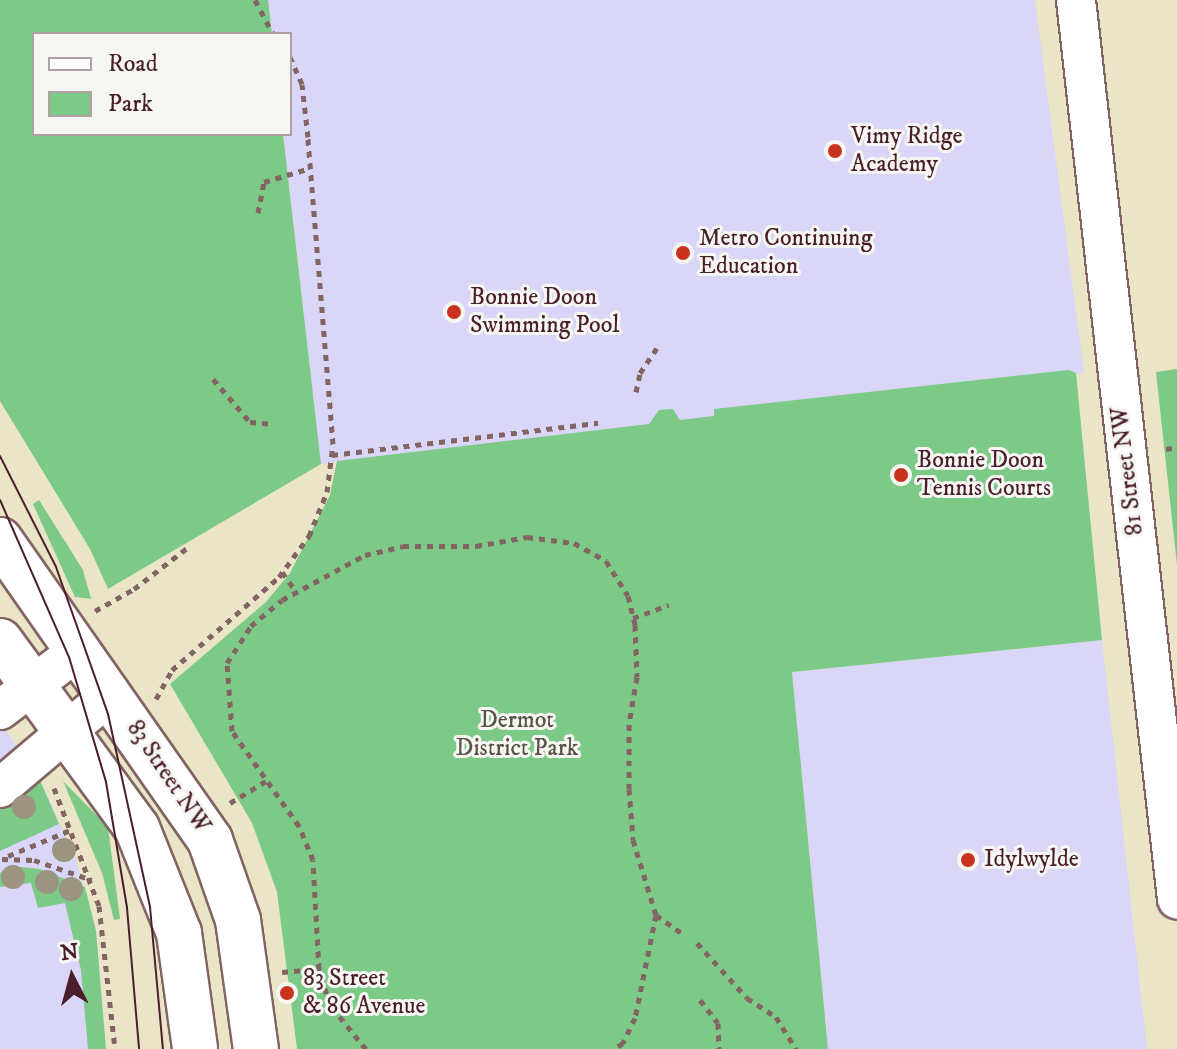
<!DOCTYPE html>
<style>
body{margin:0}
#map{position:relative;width:1177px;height:1049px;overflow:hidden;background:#ebe5c7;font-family:"IM FELL DW Pica",serif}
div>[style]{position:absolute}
.built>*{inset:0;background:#d9d6f7}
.green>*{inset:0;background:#7cc988}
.path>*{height:5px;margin-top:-2.5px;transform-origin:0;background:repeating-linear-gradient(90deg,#826462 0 6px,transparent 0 12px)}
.roads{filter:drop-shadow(2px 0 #826462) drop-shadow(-2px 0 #826462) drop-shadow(0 2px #826462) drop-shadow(0 -2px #826462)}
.minor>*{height:38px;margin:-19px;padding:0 19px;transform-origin:19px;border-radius:19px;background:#fff}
.major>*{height:44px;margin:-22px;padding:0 22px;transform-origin:22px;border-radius:22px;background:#fff}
.tram>*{height:2px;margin:-1px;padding:0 1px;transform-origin:1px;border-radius:1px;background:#4a1f2b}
.trees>*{width:24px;height:24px;margin:-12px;border-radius:50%;background:#9b9481}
.dots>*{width:22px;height:22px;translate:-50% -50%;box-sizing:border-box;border:4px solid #f6f6f2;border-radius:50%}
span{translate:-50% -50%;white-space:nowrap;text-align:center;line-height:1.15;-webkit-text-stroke:6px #f6f6f2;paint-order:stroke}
.poi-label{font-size:24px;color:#4a1f2b}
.left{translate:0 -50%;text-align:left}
.street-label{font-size:24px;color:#4a1f2b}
.park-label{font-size:24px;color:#595247}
.legend{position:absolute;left:32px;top:32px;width:260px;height:104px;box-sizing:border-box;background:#f6f6f2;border:2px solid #b1a0a2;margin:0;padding:10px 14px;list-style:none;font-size:24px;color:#4a1f2b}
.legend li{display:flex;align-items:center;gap:16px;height:40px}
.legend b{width:40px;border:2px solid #b1a0a2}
.north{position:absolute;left:32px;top:937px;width:80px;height:80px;-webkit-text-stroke:6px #f6f6f2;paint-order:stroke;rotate:354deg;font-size:22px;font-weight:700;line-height:32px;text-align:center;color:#4a1f2b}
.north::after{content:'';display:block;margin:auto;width:28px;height:36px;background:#4a1f2b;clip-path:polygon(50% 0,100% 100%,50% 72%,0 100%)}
</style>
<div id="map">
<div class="built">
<i style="clip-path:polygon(268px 0,1035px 0,1084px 373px,321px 464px,283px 134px,290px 134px,290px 34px,272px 34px)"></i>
<i style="clip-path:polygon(1102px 640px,1147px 1049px,828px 1049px,792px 672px)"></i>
<i style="clip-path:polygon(0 722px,39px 778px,75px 856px,96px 931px,106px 1049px,0 1049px)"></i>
</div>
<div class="green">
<i style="clip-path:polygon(0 0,268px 0,272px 34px,34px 34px,34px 134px,283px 134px,321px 464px,108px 589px,90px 549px,0 401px)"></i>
<i style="clip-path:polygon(1177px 369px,1177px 565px,1156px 372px)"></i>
<i style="clip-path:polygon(1069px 370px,1076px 373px,1102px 640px,792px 672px,828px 1049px,297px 1049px,277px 892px,252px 823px,170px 684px,266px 602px,290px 573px,330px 495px,337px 461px,649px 424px,659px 410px,673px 409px,680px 420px,714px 416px,714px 409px)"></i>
<i style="clip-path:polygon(39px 500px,83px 570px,91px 599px,75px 597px,33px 504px)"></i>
<i style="clip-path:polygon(39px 778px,59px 824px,0 851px,0 808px)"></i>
<i style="clip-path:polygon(63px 781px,108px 827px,120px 919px,114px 920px,102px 873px)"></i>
<i style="clip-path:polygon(11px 866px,40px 869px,85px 887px,96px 931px,106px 1049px,88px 1049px,81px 970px,65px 903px,38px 908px,31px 883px,0 887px,0 873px)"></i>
</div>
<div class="path">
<i style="left:255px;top:0;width:38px;rotate:62deg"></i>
<i style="left:258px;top:213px;width:32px;rotate:-79deg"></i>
<i style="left:264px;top:182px;width:48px;rotate:-16.9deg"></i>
<i style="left:213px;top:379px;width:57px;rotate:49.3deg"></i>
<i style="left:250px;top:422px;width:23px;rotate:5deg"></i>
<i style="left:636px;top:392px;width:19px;rotate:-78deg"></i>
<i style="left:640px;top:373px;width:30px;rotate:-56deg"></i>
<i style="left:1166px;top:449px;width:6px;rotate:-9deg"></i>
<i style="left:332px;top:455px;width:268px;rotate:-6.9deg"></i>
<i style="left:282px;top:572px;width:24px;rotate:54deg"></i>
<i style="left:95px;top:611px;width:45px;rotate:-29.4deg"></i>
<i style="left:134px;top:589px;width:67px;rotate:-37.7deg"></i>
<i style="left:633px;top:618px;width:38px;rotate:-20deg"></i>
<i style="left:156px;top:699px;width:33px;rotate:-61deg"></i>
<i style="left:172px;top:670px;width:142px;rotate:-41deg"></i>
<i style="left:279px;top:577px;width:51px;rotate:-53.8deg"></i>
<i style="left:309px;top:536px;width:48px;rotate:-67.8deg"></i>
<i style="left:327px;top:492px;width:48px;rotate:-82.9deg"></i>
<i style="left:333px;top:444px;width:308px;rotate:-94.7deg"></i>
<i style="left:308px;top:137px;width:53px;rotate:-96.5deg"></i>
<i style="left:302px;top:84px;width:30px;rotate:-114deg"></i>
<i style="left:54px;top:788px;width:126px;rotate:69.1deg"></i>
<i style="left:99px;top:906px;width:144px;rotate:83.6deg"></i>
<i style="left:230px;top:803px;width:42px;rotate:-31.4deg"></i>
<i style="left:8px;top:856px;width:70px;rotate:-22.6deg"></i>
<i style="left:2px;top:859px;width:32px;rotate:2deg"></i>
<i style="left:34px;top:860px;width:61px;rotate:19deg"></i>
<i style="left:656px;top:915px;width:33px;rotate:35deg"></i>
<i style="left:697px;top:943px;width:74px;rotate:47.7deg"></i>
<i style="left:747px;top:998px;width:35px;rotate:33deg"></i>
<i style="left:776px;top:1017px;width:38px;rotate:58deg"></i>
<i style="left:282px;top:972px;width:37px;rotate:-5deg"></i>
<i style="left:700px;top:1000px;width:29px;rotate:52deg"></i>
<i style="left:718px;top:1023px;width:26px;rotate:88deg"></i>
<i style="left:366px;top:1049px;width:57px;rotate:-129.3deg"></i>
<i style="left:330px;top:1005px;width:38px;rotate:-107deg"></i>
<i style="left:319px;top:969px;width:109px;rotate:-93.2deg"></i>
<i style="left:313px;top:860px;width:37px;rotate:-112deg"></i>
<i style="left:299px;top:826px;width:116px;rotate:-125.2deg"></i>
<i style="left:232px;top:731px;width:68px;rotate:-94.2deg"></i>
<i style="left:227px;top:663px;width:44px;rotate:-57deg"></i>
<i style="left:251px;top:626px;width:40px;rotate:-40deg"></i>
<i style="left:282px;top:600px;width:94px;rotate:-28.5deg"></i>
<i style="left:365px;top:555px;width:39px;rotate:-13deg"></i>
<i style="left:403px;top:546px;width:73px"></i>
<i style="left:476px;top:546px;width:52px;rotate:-10deg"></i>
<i style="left:527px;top:537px;width:47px;rotate:7.3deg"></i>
<i style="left:574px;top:543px;width:37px;rotate:29deg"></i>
<i style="left:606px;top:561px;width:41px;rotate:57.8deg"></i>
<i style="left:628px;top:596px;width:30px;rotate:76deg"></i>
<i style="left:635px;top:625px;width:52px;rotate:87.8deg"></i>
<i style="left:637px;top:677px;width:48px;rotate:99.7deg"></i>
<i style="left:629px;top:724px;width:65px;rotate:90deg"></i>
<i style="left:629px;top:789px;width:51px;rotate:85.5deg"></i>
<i style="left:633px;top:840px;width:78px;rotate:73deg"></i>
<i style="left:656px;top:915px;width:105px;rotate:101.5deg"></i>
<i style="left:635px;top:1018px;width:28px;rotate:116deg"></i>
<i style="left:623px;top:1043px;width:11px;rotate:146deg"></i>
</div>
<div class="roads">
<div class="minor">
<i style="left:1076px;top:0;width:905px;rotate:83.59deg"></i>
<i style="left:0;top:710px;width:99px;rotate:-37.2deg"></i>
<i style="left:0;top:788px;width:145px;rotate:-40.3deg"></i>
</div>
<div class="major">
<i style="left:0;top:540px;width:366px;rotate:55deg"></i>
<i style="left:210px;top:840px;width:85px;rotate:70.7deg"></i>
<i style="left:238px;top:920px;width:130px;rotate:82.1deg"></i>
<i style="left:0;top:641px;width:232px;rotate:53.8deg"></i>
<i style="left:137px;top:828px;width:113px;rotate:68.2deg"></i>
<i style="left:179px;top:933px;width:117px;rotate:82.1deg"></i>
</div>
</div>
<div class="tram">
<i style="left:0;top:456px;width:124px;rotate:63.2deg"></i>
<i style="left:56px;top:567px;width:156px;rotate:70.5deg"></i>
<i style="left:108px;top:714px;width:198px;rotate:77.7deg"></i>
<i style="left:150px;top:907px;width:143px;rotate:84.8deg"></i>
<i style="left:0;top:500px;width:171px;rotate:66.3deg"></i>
<i style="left:69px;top:657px;width:130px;rotate:73.5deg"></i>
<i style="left:106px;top:782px;width:128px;rotate:80.5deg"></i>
<i style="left:127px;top:908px;width:142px;rotate:85.1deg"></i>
</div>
<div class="trees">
<i style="left:24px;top:807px"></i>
<i style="left:64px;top:850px"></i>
<i style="left:13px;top:877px"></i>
<i style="left:47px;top:882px"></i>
<i style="left:71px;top:889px"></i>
</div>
<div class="dots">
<i style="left:835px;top:151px;background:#c8321e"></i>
<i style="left:683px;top:253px;background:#c8321e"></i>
<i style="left:454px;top:312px;background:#c8321e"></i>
<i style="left:901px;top:475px;background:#c8321e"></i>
<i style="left:968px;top:860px;background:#c8321e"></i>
<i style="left:287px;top:993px;background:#c8321e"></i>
</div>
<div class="poi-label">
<span class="left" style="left:851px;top:151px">Vimy Ridge<br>Academy</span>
<span class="left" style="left:699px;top:253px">Metro Continuing<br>Education</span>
<span class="left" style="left:470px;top:312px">Bonnie Doon<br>Swimming Pool</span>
<span class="left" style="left:917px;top:475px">Bonnie Doon<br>Tennis Courts</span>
<span class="left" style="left:984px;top:860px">Idylwylde</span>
<span class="left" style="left:303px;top:993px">83 Street<br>&amp; 86 Avenue</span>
</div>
<div class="street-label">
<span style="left:1128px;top:471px;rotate:-97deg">81 Street NW</span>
<span style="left:168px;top:777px;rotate:56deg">83 Street NW</span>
</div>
<div class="park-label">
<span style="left:517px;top:735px">Dermot<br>District Park</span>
</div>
<ul class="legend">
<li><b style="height:10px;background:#fff"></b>Road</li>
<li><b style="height:22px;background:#7cc988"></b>Park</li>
</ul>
<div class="north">N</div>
</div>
